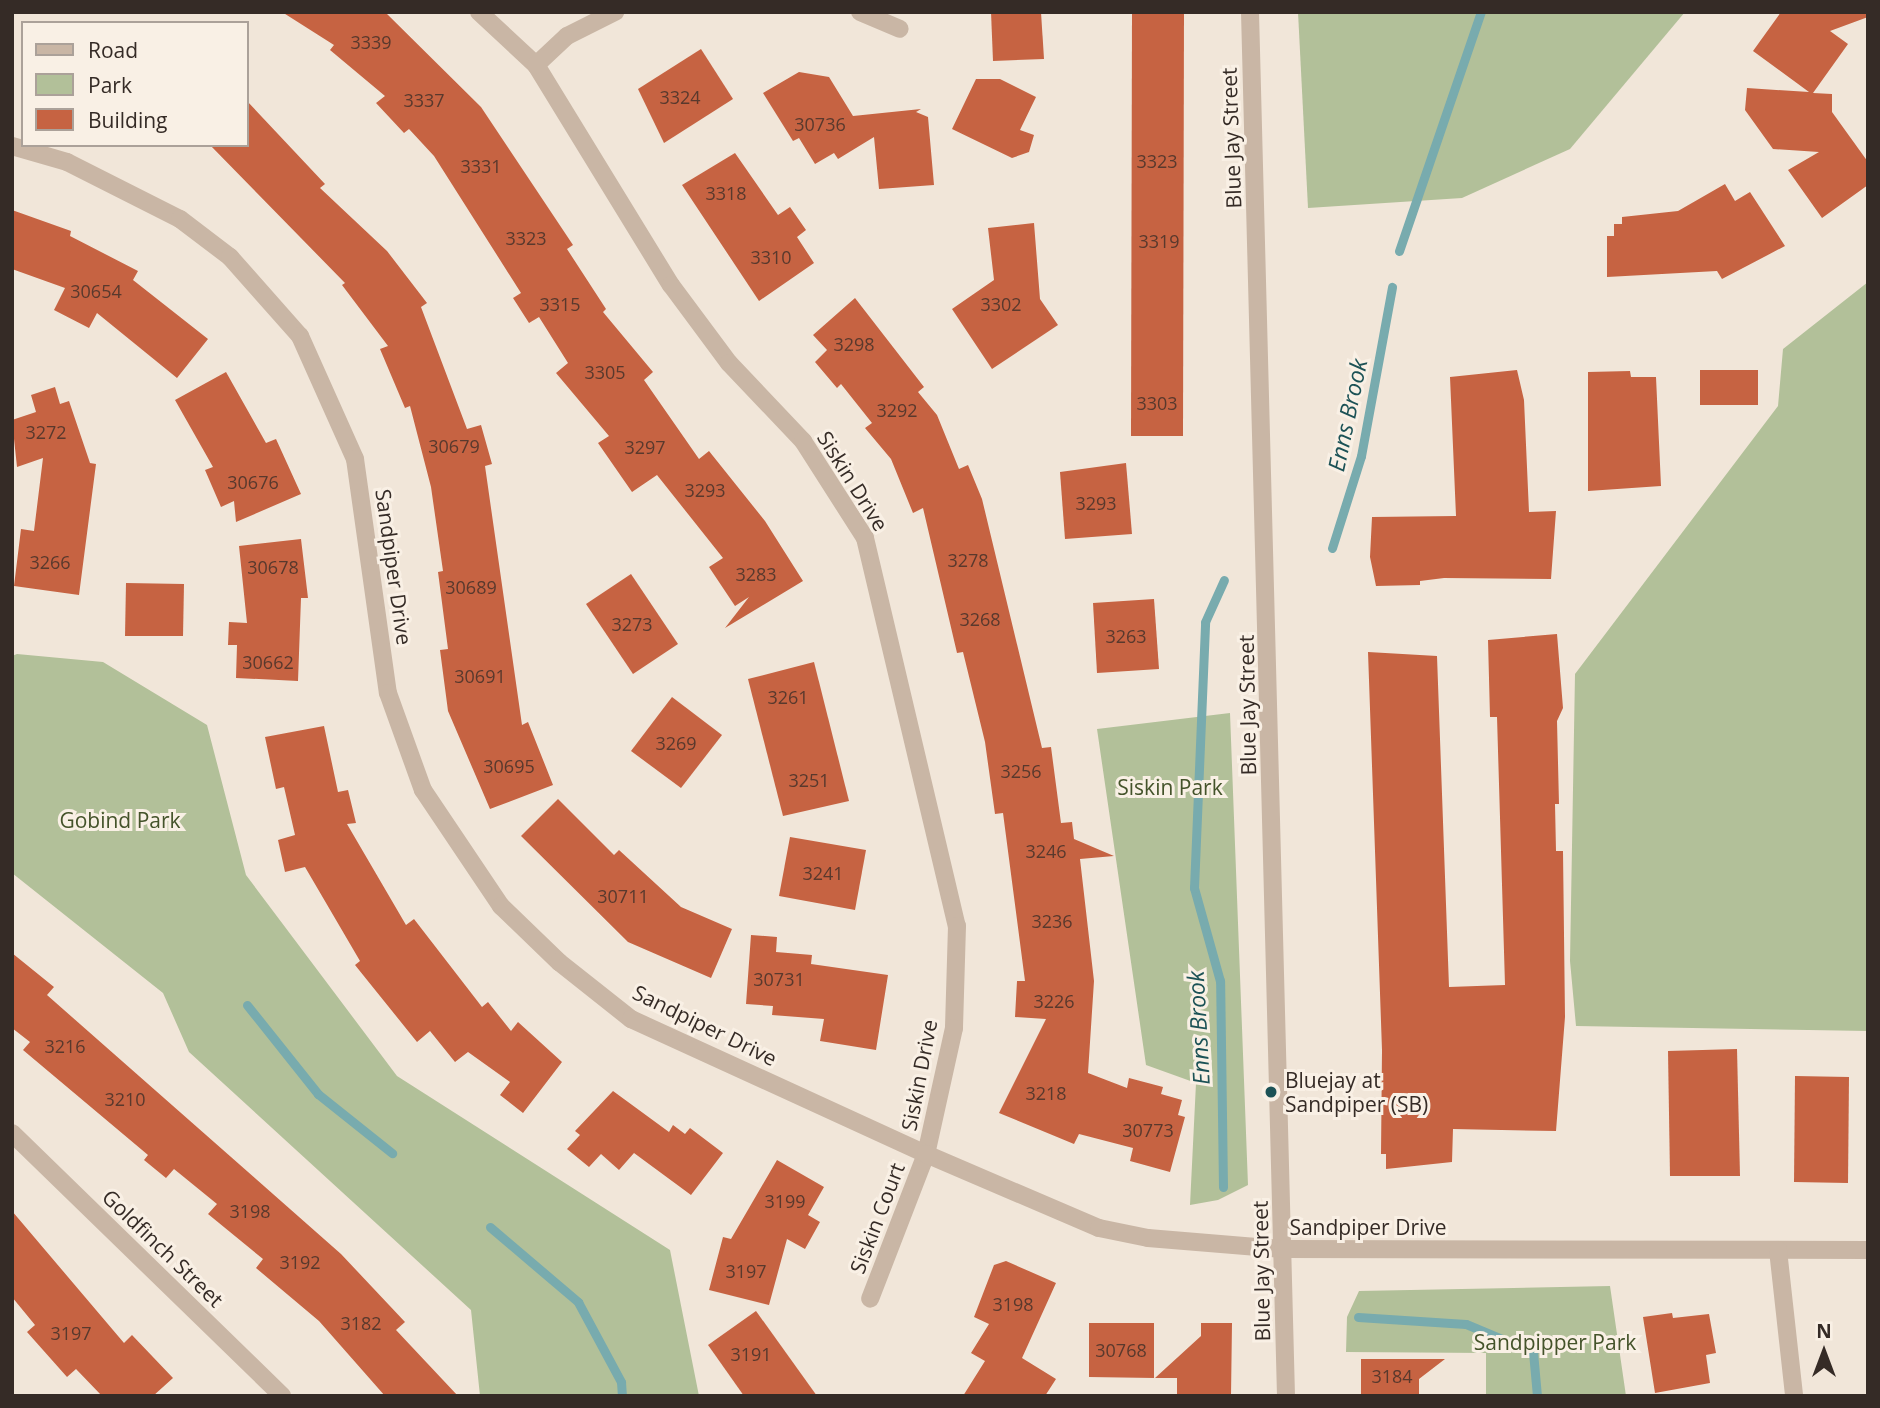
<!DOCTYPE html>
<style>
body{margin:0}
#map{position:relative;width:1880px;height:1408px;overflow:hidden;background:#f1e6d9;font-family:"Open Sans",sans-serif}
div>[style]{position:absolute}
.green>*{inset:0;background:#b2c099}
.stream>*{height:9px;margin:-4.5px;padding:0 4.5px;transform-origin:4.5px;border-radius:4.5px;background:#78abae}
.building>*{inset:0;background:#c66342}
.minor>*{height:18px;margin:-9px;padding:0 9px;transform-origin:9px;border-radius:9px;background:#c9b6a5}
.dots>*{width:19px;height:19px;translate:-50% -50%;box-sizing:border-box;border:4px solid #f9f0e5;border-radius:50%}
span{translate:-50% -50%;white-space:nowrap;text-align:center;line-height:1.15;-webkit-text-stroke:6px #f9f0e5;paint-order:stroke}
.number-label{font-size:18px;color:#59392d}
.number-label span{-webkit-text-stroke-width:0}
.street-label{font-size:21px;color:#352b26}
.park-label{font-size:21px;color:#44532a}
.poi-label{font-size:21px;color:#352b26}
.left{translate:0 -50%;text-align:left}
.water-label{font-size:23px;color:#1c5256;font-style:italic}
.frame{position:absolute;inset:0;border:14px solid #352b26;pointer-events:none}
.legend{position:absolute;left:21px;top:21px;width:228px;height:126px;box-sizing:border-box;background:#f9f0e5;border:2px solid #aba199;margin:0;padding:9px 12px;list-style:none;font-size:21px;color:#352b26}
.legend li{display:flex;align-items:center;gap:14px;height:35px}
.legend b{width:35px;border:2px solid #aba199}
.north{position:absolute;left:1789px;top:1317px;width:70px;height:70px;-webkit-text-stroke:5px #f9f0e5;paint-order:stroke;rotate:0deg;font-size:19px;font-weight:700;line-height:28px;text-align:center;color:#352b26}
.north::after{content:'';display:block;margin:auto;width:24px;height:32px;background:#352b26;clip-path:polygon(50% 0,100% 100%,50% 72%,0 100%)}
</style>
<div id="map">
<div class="green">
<i style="clip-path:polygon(1298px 12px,1685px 12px,1570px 149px,1462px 198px,1308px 208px)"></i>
<i style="clip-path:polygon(1868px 282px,1868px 1031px,1576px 1026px,1570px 961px,1575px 674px,1778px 406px,1783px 349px)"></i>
<i style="clip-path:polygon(17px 654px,103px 662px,207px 725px,246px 875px,397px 1076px,670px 1250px,699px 1396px,480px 1396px,471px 1310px,189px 1052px,163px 993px,12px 873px,12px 656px)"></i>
<i style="clip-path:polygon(1230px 713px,1248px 1185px,1218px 1200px,1190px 1205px,1196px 1083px,1146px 1065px,1097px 729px)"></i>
<i style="clip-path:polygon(1610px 1286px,1626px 1396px,1486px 1396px,1486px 1353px,1346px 1352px,1347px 1317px,1359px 1291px)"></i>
</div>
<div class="stream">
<i style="left:1399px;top:251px;width:253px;rotate:-71.1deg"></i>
<i style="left:1332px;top:548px;width:96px;rotate:-72.5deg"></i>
<i style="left:1361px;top:456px;width:172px;rotate:-79.6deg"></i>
<i style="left:247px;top:1005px;width:114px;rotate:51.4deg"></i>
<i style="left:318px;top:1094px;width:95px;rotate:38.6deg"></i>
<i style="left:1223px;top:1187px;width:206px;rotate:-90.8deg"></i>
<i style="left:1220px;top:981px;width:97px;rotate:-105.6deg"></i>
<i style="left:1194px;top:888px;width:266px;rotate:-87.6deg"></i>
<i style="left:1205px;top:622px;width:46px;rotate:-65.7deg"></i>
<i style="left:490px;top:1227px;width:116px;rotate:40.4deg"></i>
<i style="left:578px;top:1302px;width:91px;rotate:61.7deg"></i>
<i style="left:621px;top:1382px;width:14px;rotate:86deg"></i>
<i style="left:1358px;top:1317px;width:108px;rotate:3.7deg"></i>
<i style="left:1466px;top:1324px;width:73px;rotate:22.7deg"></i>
<i style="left:1533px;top:1352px;width:44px;rotate:84.8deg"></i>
</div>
<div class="building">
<i style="clip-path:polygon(282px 12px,385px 12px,481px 107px,573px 245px,567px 249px,606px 309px,603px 312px,653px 372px,644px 380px,699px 459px,709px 451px,765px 521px,803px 581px,725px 628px,749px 597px,735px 606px,709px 567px,723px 558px,657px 475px,632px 492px,598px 443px,609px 436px,556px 373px,568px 363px,539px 317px,529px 323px,513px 298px,521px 293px,434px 156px,409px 129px,404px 133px,376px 103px,385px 96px,330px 50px,334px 45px)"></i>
<i style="clip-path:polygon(991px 12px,1041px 12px,1044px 59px,993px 61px)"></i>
<i style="clip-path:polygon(1132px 12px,1184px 12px,1183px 436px,1131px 436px)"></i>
<i style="clip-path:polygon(1781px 12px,1868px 12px,1868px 17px,1830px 31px,1848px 44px,1813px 93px,1832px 94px,1832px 112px,1868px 162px,1868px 185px,1822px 218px,1788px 170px,1819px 152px,1773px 149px,1745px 110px,1747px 88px,1809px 92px,1753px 51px)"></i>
<i style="clip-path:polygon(701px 49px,733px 99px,664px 143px,638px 89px)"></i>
<i style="clip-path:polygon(799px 72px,829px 77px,853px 116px,921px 109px,916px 112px,928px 117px,934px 185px,879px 189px,874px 137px,838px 159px,834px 153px,815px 164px,799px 138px,793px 141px,763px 93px)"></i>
<i style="clip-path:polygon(976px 79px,1000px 79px,1036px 97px,1020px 130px,1034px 135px,1029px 152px,1012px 158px,952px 129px)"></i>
<i style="clip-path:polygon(247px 101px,325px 184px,320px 188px,387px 251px,427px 303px,421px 307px,467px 429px,481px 425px,492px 464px,485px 466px,522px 725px,528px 722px,553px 785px,490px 809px,448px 711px,440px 650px,448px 649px,438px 572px,443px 571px,431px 487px,410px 406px,405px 408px,380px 349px,388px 346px,342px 285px,345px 283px,210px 145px,247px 145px)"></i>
<i style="clip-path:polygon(735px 153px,778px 215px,790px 207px,806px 230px,797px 237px,814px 263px,759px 301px,682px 185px)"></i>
<i style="clip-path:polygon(1725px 184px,1735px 201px,1750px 192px,1785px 246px,1722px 279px,1717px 271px,1607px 277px,1607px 236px,1614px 236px,1614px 224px,1622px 224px,1622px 217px,1678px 211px)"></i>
<i style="clip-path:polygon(12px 210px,71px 231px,70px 236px,138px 271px,133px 280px,208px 339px,177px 378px,97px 313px,89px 328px,54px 310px,65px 288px,12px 269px)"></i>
<i style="clip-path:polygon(1034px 223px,1040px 299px,1058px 325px,992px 369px,952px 309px,994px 280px,988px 228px)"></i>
<i style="clip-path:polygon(855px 298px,924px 387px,918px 392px,937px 415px,959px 469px,968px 465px,982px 499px,1042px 748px,1051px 747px,1061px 823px,1072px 822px,1074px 839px,1114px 856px,1080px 859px,1094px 981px,1088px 1073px,1127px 1088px,1129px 1078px,1163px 1087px,1161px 1094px,1182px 1100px,1178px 1115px,1185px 1117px,1170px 1172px,1130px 1161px,1133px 1148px,1079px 1134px,1074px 1144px,999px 1113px,1046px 1019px,1015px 1017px,1017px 981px,1025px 981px,1003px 813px,995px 814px,985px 742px,963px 652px,957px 653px,923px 508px,913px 513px,891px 459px,865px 428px,872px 423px,841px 384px,837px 388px,815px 362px,827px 350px,813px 335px)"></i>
<i style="clip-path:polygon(1517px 370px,1524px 400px,1529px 512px,1556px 511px,1551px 579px,1444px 578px,1420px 581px,1420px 585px,1376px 586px,1370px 557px,1372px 517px,1456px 516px,1450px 377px)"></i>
<i style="clip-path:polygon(1700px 370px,1758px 370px,1758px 405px,1700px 405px)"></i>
<i style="clip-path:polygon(1630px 371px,1631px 377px,1656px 377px,1661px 486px,1588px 491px,1588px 372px)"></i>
<i style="clip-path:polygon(226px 372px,266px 443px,276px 439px,301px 494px,236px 522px,234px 501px,221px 507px,205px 470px,213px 467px,175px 400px)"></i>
<i style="clip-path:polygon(55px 387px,60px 404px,69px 401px,90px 463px,96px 464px,79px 595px,14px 586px,21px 529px,34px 531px,43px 458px,17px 467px,12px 420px,36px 412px,31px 395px)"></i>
<i style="clip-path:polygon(1126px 463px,1132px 534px,1065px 539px,1060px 472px)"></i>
<i style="clip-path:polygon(301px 539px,308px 598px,301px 598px,298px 681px,236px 678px,237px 645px,228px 645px,229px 622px,247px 623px,239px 546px)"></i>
<i style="clip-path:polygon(631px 574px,678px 644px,633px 674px,586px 604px)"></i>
<i style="clip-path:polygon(126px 583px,184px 584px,183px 636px,125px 636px)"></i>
<i style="clip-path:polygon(1154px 599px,1159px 669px,1097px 673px,1093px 603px)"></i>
<i style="clip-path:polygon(1557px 634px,1563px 708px,1557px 721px,1559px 804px,1555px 804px,1556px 851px,1563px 851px,1565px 1017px,1556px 1131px,1453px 1129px,1452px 1162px,1386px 1169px,1386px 1154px,1381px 1154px,1382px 1050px,1368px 652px,1437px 656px,1449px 987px,1505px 985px,1497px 717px,1490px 717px,1488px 640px)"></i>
<i style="clip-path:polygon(814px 662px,849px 801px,783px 816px,748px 679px)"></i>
<i style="clip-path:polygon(672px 697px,722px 735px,681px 788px,631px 751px)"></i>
<i style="clip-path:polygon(324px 726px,338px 792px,348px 790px,356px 823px,347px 824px,406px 925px,414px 919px,482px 1007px,488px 1002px,511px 1031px,518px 1022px,562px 1062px,523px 1113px,500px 1095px,510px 1082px,468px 1052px,455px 1062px,430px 1031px,417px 1042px,355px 965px,360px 961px,305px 867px,285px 872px,278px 840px,295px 835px,284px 787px,276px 789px,265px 737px)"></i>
<i style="clip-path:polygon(558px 799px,614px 855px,619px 850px,681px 907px,732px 929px,711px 978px,628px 942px,521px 836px)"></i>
<i style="clip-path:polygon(790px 837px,866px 850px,855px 910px,779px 896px)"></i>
<i style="clip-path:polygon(751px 935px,777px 937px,776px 952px,812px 955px,811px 964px,888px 975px,876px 1050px,820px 1041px,824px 1019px,772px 1015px,773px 1006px,746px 1004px)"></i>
<i style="clip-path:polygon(12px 953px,54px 987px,47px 995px,341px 1254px,405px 1322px,396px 1330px,458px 1396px,385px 1396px,319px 1321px,256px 1268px,263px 1259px,208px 1214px,217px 1204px,174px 1169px,166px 1178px,144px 1160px,148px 1155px,23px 1050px,30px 1042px,12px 1028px)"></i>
<i style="clip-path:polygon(1737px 1049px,1740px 1176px,1670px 1176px,1668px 1051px)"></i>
<i style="clip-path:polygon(1795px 1076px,1849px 1077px,1848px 1183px,1794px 1182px)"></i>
<i style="clip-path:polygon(613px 1091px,669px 1132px,673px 1125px,685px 1134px,690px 1128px,723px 1153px,691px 1195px,634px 1153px,619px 1170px,601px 1154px,589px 1167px,567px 1149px,580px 1135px,575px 1131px)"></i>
<i style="clip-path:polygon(777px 1160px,824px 1187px,808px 1215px,820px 1222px,805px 1249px,787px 1239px,769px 1305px,709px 1290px,723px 1237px,731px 1239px)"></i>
<i style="clip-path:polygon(12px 1211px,124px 1343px,132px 1335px,173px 1378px,153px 1396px,102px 1396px,76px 1369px,67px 1377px,27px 1332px,35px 1325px,12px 1297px)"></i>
<i style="clip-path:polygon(1006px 1261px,1056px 1283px,1022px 1358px,1056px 1379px,1045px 1396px,963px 1396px,985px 1361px,971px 1353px,989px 1324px,974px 1317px,994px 1265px)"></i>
<i style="clip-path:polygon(756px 1311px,817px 1396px,744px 1396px,708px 1345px)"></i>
<i style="clip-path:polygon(1672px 1313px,1673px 1318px,1709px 1314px,1716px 1353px,1706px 1355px,1710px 1383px,1655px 1393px,1643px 1317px)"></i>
<i style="clip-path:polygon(1089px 1323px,1154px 1323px,1154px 1378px,1089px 1377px)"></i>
<i style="clip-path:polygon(1201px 1323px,1232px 1323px,1231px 1396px,1177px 1396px,1177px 1378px,1155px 1378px,1201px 1336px)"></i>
<i style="clip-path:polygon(1361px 1359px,1445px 1359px,1419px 1379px,1419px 1396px,1361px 1396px)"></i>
</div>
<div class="minor">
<i style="left:479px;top:12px;width:78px;rotate:42.9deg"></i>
<i style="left:536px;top:65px;width:258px;rotate:58.5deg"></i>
<i style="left:671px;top:285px;width:97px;rotate:53.4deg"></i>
<i style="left:729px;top:363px;width:108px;rotate:46.5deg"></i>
<i style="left:803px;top:441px;width:115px;rotate:57.4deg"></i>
<i style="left:865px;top:538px;width:399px;rotate:76.7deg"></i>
<i style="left:957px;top:926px;width:102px;rotate:91.7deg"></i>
<i style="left:954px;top:1028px;width:129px;rotate:102.5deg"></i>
<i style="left:926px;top:1154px;width:155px;rotate:111.1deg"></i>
<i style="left:860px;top:12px;width:43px;rotate:23deg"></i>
<i style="left:1250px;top:12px;width:1384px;rotate:88.51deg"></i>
<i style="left:536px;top:65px;width:42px;rotate:-43.1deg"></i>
<i style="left:567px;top:36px;width:54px;rotate:-26.6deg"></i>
<i style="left:12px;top:146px;width:57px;rotate:16.2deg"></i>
<i style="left:67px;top:162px;width:127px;rotate:26.8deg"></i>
<i style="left:180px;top:219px;width:63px;rotate:37.2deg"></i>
<i style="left:230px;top:257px;width:106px;rotate:48.5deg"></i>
<i style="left:300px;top:336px;width:135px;rotate:65.9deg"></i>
<i style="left:355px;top:459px;width:236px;rotate:82deg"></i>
<i style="left:388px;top:693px;width:103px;rotate:70.2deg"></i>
<i style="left:423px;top:790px;width:140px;rotate:56.1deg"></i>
<i style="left:501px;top:906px;width:81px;rotate:44deg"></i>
<i style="left:559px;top:962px;width:92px;rotate:38.4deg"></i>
<i style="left:631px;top:1019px;width:324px;rotate:24.6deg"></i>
<i style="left:926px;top:1154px;width:188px;rotate:23.2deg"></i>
<i style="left:1099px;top:1228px;width:50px;rotate:11.5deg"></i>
<i style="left:1148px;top:1238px;width:135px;rotate:4.7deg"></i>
<i style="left:1283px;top:1249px;width:585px;rotate:0.1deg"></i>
<i style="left:12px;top:1133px;width:377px;rotate:44.2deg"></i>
<i style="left:1778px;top:1250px;width:147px;rotate:83.7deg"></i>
</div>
<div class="dots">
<i style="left:1271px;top:1092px;background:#1c5256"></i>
</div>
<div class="number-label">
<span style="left:371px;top:42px">3339</span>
<span style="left:680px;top:97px">3324</span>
<span style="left:424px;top:100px">3337</span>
<span style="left:820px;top:124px">30736</span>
<span style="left:1157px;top:161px">3323</span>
<span style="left:481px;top:166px">3331</span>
<span style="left:726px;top:193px">3318</span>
<span style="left:526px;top:238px">3323</span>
<span style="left:1159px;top:241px">3319</span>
<span style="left:771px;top:257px">3310</span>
<span style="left:96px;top:291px">30654</span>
<span style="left:560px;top:304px">3315</span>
<span style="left:1001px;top:304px">3302</span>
<span style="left:854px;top:344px">3298</span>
<span style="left:605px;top:372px">3305</span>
<span style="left:1157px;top:403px">3303</span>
<span style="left:897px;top:410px">3292</span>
<span style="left:46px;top:432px">3272</span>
<span style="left:454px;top:446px">30679</span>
<span style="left:645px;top:447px">3297</span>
<span style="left:253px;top:482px">30676</span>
<span style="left:705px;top:490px">3293</span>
<span style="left:1096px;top:503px">3293</span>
<span style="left:968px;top:560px">3278</span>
<span style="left:50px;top:562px">3266</span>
<span style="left:273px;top:567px">30678</span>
<span style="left:756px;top:574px">3283</span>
<span style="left:471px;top:587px">30689</span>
<span style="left:980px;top:619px">3268</span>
<span style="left:632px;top:624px">3273</span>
<span style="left:1126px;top:636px">3263</span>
<span style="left:268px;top:662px">30662</span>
<span style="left:480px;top:676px">30691</span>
<span style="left:788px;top:697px">3261</span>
<span style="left:676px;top:743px">3269</span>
<span style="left:509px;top:766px">30695</span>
<span style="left:1021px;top:771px">3256</span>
<span style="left:809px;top:780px">3251</span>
<span style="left:1046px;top:851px">3246</span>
<span style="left:823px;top:873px">3241</span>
<span style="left:623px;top:896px">30711</span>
<span style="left:1052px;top:921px">3236</span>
<span style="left:779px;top:979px">30731</span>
<span style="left:1054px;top:1001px">3226</span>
<span style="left:65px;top:1046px">3216</span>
<span style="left:1046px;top:1093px">3218</span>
<span style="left:125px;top:1099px">3210</span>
<span style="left:1148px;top:1130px">30773</span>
<span style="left:785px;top:1201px">3199</span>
<span style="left:250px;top:1211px">3198</span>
<span style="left:300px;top:1262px">3192</span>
<span style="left:746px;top:1271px">3197</span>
<span style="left:1013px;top:1304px">3198</span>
<span style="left:361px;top:1323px">3182</span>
<span style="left:71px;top:1333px">3197</span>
<span style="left:1121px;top:1350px">30768</span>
<span style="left:751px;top:1354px">3191</span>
<span style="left:1392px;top:1376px">3184</span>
</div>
<div class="street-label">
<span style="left:1231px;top:138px;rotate:-92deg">Blue Jay Street</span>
<span style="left:853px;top:481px;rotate:58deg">Siskin Drive</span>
<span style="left:394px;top:567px;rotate:82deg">Sandpiper Drive</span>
<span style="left:1247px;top:705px;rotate:-91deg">Blue Jay Street</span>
<span style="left:705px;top:1025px;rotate:26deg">Sandpiper Drive</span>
<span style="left:919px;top:1075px;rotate:-79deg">Siskin Drive</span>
<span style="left:877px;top:1218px;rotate:-69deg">Siskin Court</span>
<span style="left:1368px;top:1227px">Sandpiper Drive</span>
<span style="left:163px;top:1248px;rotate:44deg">Goldfinch Street</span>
<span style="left:1261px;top:1271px;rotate:-91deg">Blue Jay Street</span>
</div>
<div class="park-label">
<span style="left:1170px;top:787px">Siskin Park</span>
<span style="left:120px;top:820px">Gobind Park</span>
<span style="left:1555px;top:1342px">Sandpipper Park</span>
</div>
<div class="poi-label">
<span class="left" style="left:1285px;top:1092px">Bluejay at<br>Sandpiper (SB)</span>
</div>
<div class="water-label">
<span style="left:1347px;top:415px;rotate:-78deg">Enns Brook</span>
<span style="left:1198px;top:1028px;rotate:-93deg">Enns Brook</span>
</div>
<div class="frame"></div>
<ul class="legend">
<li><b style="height:9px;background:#c9b6a5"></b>Road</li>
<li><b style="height:19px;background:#b2c099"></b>Park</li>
<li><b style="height:19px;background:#c66342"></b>Building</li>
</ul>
<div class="north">N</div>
</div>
